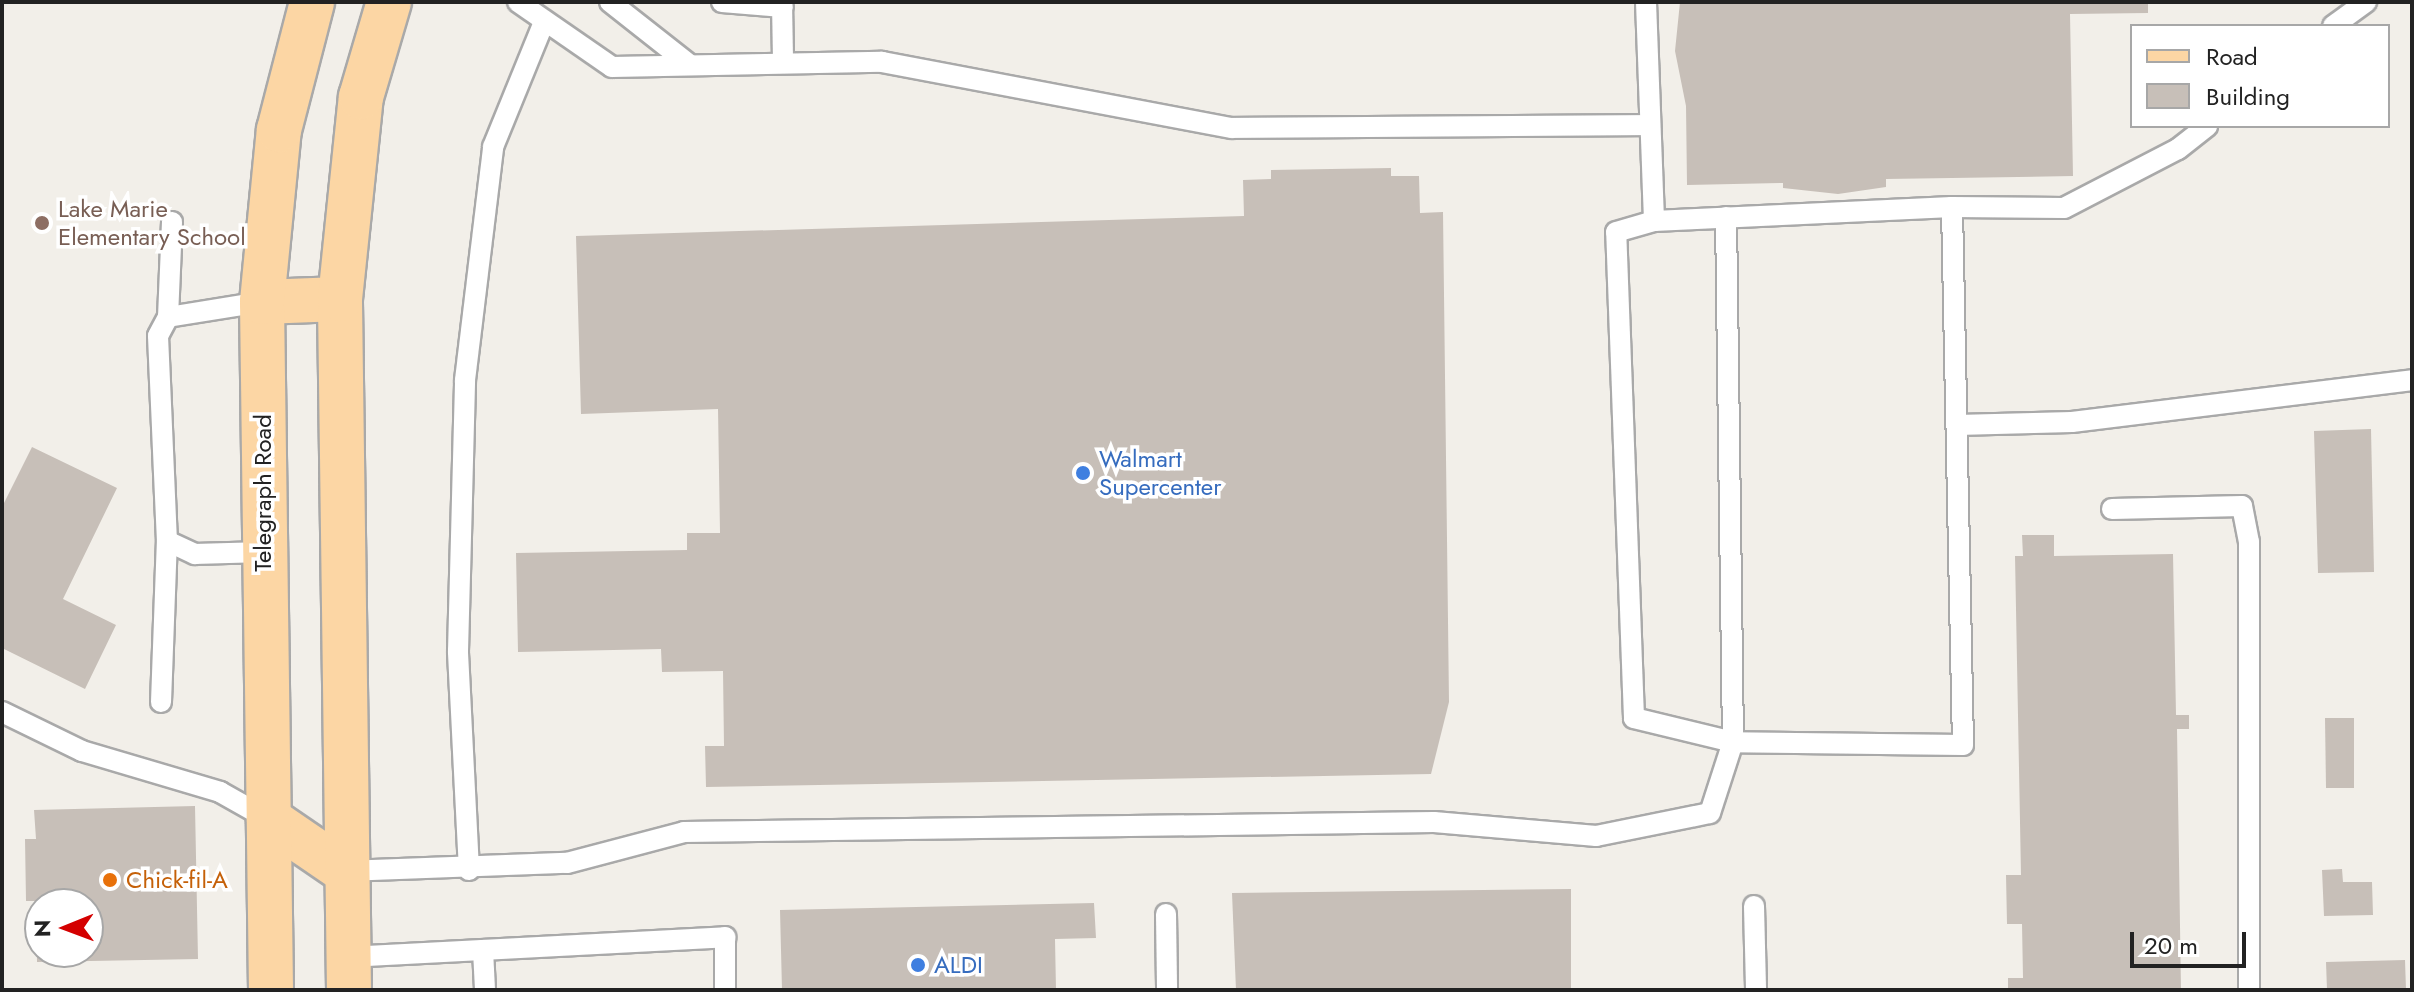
<!DOCTYPE html>
<style>
body{margin:0}
#map{position:relative;width:2414px;height:992px;overflow:hidden;background:#f2efe9;font-family:Jost,sans-serif}
div>[style]{position:absolute}
.building>*{inset:0;background:#c7bfb8}
.roads{filter:drop-shadow(2px 0 #a9a9a9) drop-shadow(-2px 0 #a9a9a9) drop-shadow(0 2px #a9a9a9) drop-shadow(0 -2px #a9a9a9)}
.lane>*{height:20px;margin:-10px;padding:0 10px;transform-origin:10px;border-radius:10px;background:#fff}
.primary>*{height:44px;margin:-22px;padding:0 22px;transform-origin:22px;border-radius:22px;background:#fcd6a4}
.dots>*{width:22px;height:22px;translate:-50% -50%;box-sizing:border-box;border:4px solid #fff;border-radius:50%}
span{translate:-50% -50%;white-space:nowrap;text-align:center;line-height:1.15;-webkit-text-stroke:7px #fff;paint-order:stroke}
.education-label{font-size:24px;color:#785e54}
.left{translate:0 -50%;text-align:left}
.shop-label{font-size:24px;color:#366cbe}
.street-label{font-size:24px;color:#222}
.food-label{font-size:24px;color:#c56008}
.frame{position:absolute;inset:0;border:4px solid #222;pointer-events:none}
.legend{position:absolute;left:2130px;top:24px;width:260px;height:104px;box-sizing:border-box;background:#fff;border:2px solid #a7a7a7;margin:0;padding:10px 14px;list-style:none;font-size:24px;color:#222}
.legend li{display:flex;align-items:center;gap:16px;height:40px}
.legend b{width:40px;border:2px solid #a7a7a7}
.north{position:absolute;left:24px;top:888px;width:80px;height:80px;box-sizing:border-box;background:#fff;border:2px solid #a7a7a7;border-radius:50%;rotate:269deg;font-size:22px;font-weight:700;line-height:32px;text-align:center;color:#222}
.north::after{content:'';display:block;margin:auto;width:28px;height:36px;background:#d40000;clip-path:polygon(50% 0,100% 100%,50% 72%,0 100%)}
.scale{position:absolute;left:2130px;top:932px;width:116px;height:36px;box-sizing:border-box;border:4px solid #222;border-top:0;padding-left:10px;font-size:24px;line-height:28px;white-space:nowrap;color:#222;-webkit-text-stroke:6px #fff;paint-order:stroke}
</style>
<div id="map">
<div class="building">
<i style="clip-path:polygon(1680px 2px,2148px 2px,2148px 13px,2070px 14px,2073px 176px,1886px 179px,1886px 187px,1838px 194px,1783px 188px,1783px 183px,1687px 185px,1686px 106px,1675px 51px)"></i>
<i style="clip-path:polygon(1391px 168px,1391px 176px,1419px 176px,1420px 213px,1443px 212px,1449px 702px,1431px 774px,706px 787px,705px 746px,724px 746px,723px 671px,662px 672px,661px 649px,518px 652px,516px 553px,687px 550px,687px 533px,720px 533px,718px 409px,581px 414px,576px 236px,1244px 216px,1243px 180px,1271px 179px,1271px 170px)"></i>
<i style="clip-path:polygon(2371px 429px,2374px 572px,2318px 573px,2314px 431px)"></i>
<i style="clip-path:polygon(32px 447px,117px 488px,63px 599px,116px 625px,85px 689px,2px 648px,2px 507px)"></i>
<i style="clip-path:polygon(2022px 535px,2054px 535px,2054px 556px,2173px 554px,2176px 715px,2189px 715px,2189px 729px,2177px 729px,2181px 990px,2008px 990px,2008px 978px,2023px 978px,2022px 924px,2007px 924px,2006px 875px,2021px 875px,2015px 556px,2023px 556px)"></i>
<i style="clip-path:polygon(2325px 718px,2354px 718px,2354px 788px,2326px 788px)"></i>
<i style="clip-path:polygon(evenodd,195px 806px,198px 959px,37px 962px,36px 901px,26px 901px,25px 839px,36px 839px,34px 810px,195px 806px,40px 904px,88px 904px,88px 952px,40px 952px,40px 904px)"></i>
<i style="clip-path:polygon(2342px 869px,2343px 882px,2372px 882px,2373px 915px,2324px 916px,2322px 870px)"></i>
<i style="clip-path:polygon(1571px 889px,1571px 990px,1236px 990px,1232px 893px)"></i>
<i style="clip-path:polygon(1094px 903px,1096px 938px,1055px 939px,1056px 990px,782px 990px,780px 910px)"></i>
<i style="clip-path:polygon(2405px 960px,2406px 990px,2327px 990px,2326px 962px)"></i>
</div>
<div class="roads">
<div class="lane">
<i style="left:518px;top:2px;width:114px;rotate:34.7deg"></i>
<i style="left:612px;top:67px;width:270px;rotate:-1.1deg"></i>
<i style="left:882px;top:62px;width:356px;rotate:10.7deg"></i>
<i style="left:1232px;top:128px;width:416px;rotate:-0.4deg"></i>
<i style="left:610px;top:2px;width:102px;rotate:38.2deg"></i>
<i style="left:722px;top:2px;width:61px;rotate:4.7deg"></i>
<i style="left:782px;top:2px;width:59px;rotate:89deg"></i>
<i style="left:1646px;top:2px;width:219px;rotate:87.9deg"></i>
<i style="left:2333px;top:26px;width:41px;rotate:-36deg"></i>
<i style="left:1952px;top:207px;width:538px;rotate:88.83deg"></i>
<i style="left:1963px;top:745px;width:230px;rotate:-179.3deg"></i>
<i style="left:1733px;top:742px;width:102px;rotate:-166.4deg"></i>
<i style="left:1634px;top:718px;width:486px;rotate:-92.1deg"></i>
<i style="left:1616px;top:232px;width:40px;rotate:-16deg"></i>
<i style="left:1654px;top:221px;width:298px;rotate:-2.7deg"></i>
<i style="left:1952px;top:207px;width:112px;rotate:0.5deg"></i>
<i style="left:2064px;top:208px;width:128px;rotate:-27.4deg"></i>
<i style="left:2178px;top:149px;width:37px;rotate:-38deg"></i>
<i style="left:172px;top:222px;width:95px;rotate:92.4deg"></i>
<i style="left:168px;top:317px;width:21px;rotate:118deg"></i>
<i style="left:158px;top:336px;width:205px;rotate:87.5deg"></i>
<i style="left:167px;top:541px;width:31px;rotate:25deg"></i>
<i style="left:195px;top:554px;width:68px;rotate:-1.7deg"></i>
<i style="left:168px;top:317px;width:95px;rotate:-9.1deg"></i>
<i style="left:1957px;top:425px;width:115px;rotate:-1.5deg"></i>
<i style="left:2072px;top:422px;width:343px;rotate:-7deg"></i>
<i style="left:2112px;top:509px;width:130px;rotate:-1.3deg"></i>
<i style="left:2242px;top:506px;width:37px;rotate:79deg"></i>
<i style="left:2249px;top:542px;width:448px;rotate:90deg"></i>
<i style="left:161px;top:702px;width:161px;rotate:-87.9deg"></i>
<i style="left:2px;top:712px;width:89px;rotate:26deg"></i>
<i style="left:82px;top:751px;width:144px;rotate:16.5deg"></i>
<i style="left:220px;top:792px;width:55px;rotate:29.4deg"></i>
<i style="left:469px;top:870px;width:219px;rotate:-92.9deg"></i>
<i style="left:458px;top:651px;width:271px;rotate:-88.5deg"></i>
<i style="left:465px;top:380px;width:235px;rotate:-83.1deg"></i>
<i style="left:493px;top:147px;width:135px;rotate:-67.8deg"></i>
<i style="left:345px;top:871px;width:222px;rotate:-2.1deg"></i>
<i style="left:567px;top:863px;width:121px;rotate:-14.8deg"></i>
<i style="left:684px;top:832px;width:750px;rotate:-0.76deg"></i>
<i style="left:1434px;top:822px;width:163px;rotate:4.9deg"></i>
<i style="left:1596px;top:836px;width:116px;rotate:-11.4deg"></i>
<i style="left:1710px;top:813px;width:75px;rotate:-72.1deg"></i>
<i style="left:1733px;top:742px;width:525px;rotate:-90.76deg"></i>
<i style="left:1754px;top:906px;width:84px;rotate:88.6deg"></i>
<i style="left:1166px;top:914px;width:76px;rotate:89.2deg"></i>
<i style="left:483px;top:950px;width:40px;rotate:87.1deg"></i>
<i style="left:348px;top:957px;width:378px;rotate:-3deg"></i>
<i style="left:725px;top:937px;width:53px;rotate:90deg"></i>
</div>
<div class="primary">
<i style="left:262px;top:302px;width:78px;rotate:-2.2deg"></i>
<i style="left:269px;top:819px;width:92px;rotate:34.4deg"></i>
<i style="left:271px;top:990px;width:688px;rotate:-90.75deg"></i>
<i style="left:262px;top:302px;width:173px;rotate:-84.4deg"></i>
<i style="left:279px;top:130px;width:132px;rotate:-75.5deg"></i>
<i style="left:349px;top:990px;width:691px;rotate:-90.75deg"></i>
<i style="left:340px;top:299px;width:203px;rotate:-84.1deg"></i>
<i style="left:361px;top:97px;width:99px;rotate:-73.6deg"></i>
</div>
</div>
<div class="dots">
<i style="left:42px;top:223px;background:#8d6e63"></i>
<i style="left:1083px;top:473px;background:#3f7fe0"></i>
<i style="left:110px;top:880px;background:#e8710a"></i>
<i style="left:918px;top:965px;background:#3f7fe0"></i>
</div>
<div class="education-label">
<span class="left" style="left:58px;top:223px">Lake Marie<br>Elementary School</span>
</div>
<div class="shop-label">
<span class="left" style="left:1099px;top:473px">Walmart<br>Supercenter</span>
<span class="left" style="left:934px;top:965px">ALDI</span>
</div>
<div class="street-label">
<span style="left:263px;top:493px;rotate:-90deg">Telegraph Road</span>
</div>
<div class="food-label">
<span class="left" style="left:126px;top:880px">Chick-fil-A</span>
</div>
<div class="frame"></div>
<ul class="legend">
<li><b style="height:10px;background:#fcd6a4"></b>Road</li>
<li><b style="height:22px;background:#c7bfb8"></b>Building</li>
</ul>
<div class="north">N</div>
<div class="scale">20 m</div>
</div>
